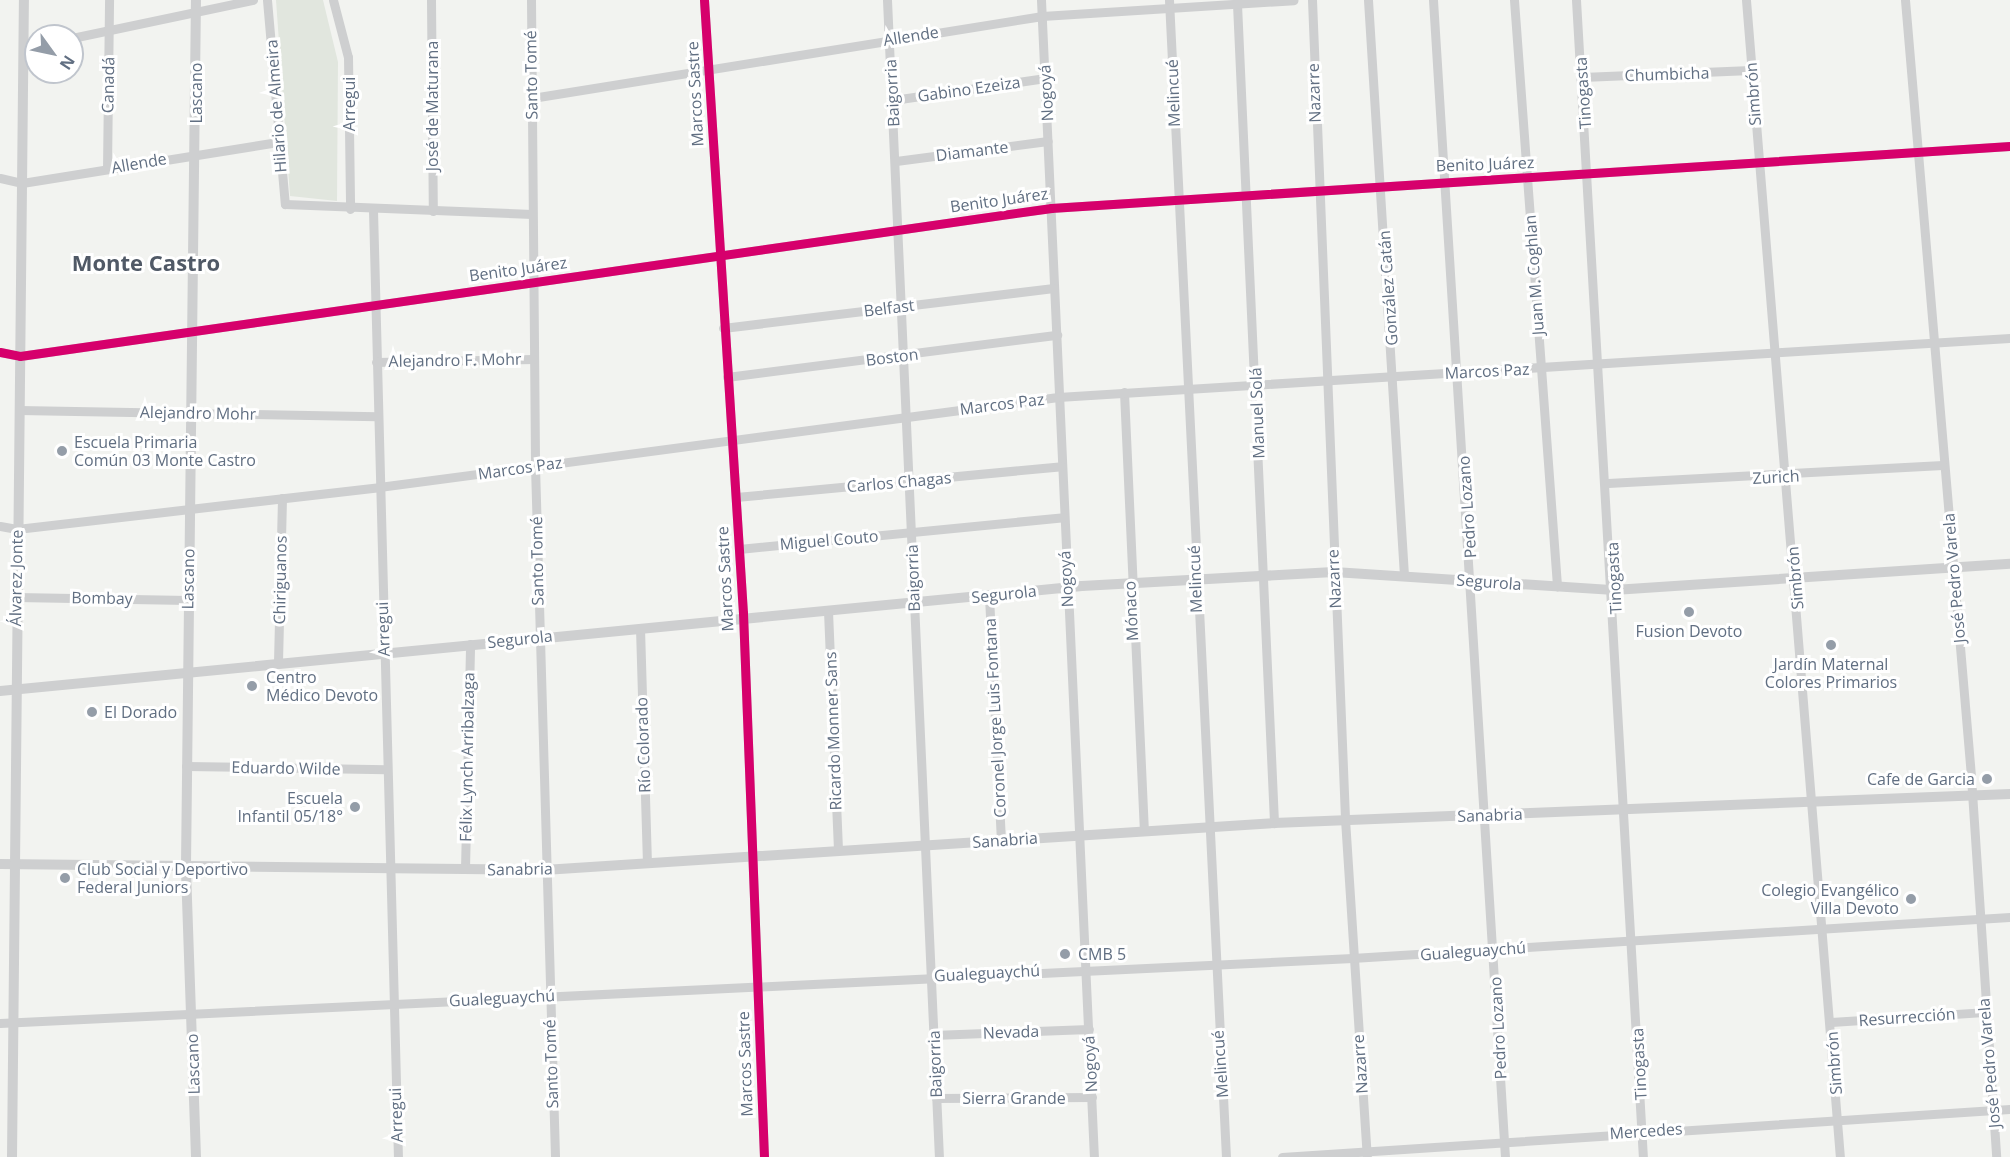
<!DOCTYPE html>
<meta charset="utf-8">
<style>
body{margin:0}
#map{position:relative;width:2010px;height:1157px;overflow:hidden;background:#f2f3f0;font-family:"Open Sans",sans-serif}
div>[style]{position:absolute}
.green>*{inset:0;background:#e1e6de}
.minor>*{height:9px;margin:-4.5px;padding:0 4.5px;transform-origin:4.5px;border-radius:4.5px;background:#cecfd0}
.tertiary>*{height:10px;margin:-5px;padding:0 5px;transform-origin:5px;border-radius:5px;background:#cecfd0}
.cycleway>*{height:9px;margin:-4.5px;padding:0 4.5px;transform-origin:4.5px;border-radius:4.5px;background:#d6006c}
.dots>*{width:16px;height:16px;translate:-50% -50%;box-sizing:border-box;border:3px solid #fff;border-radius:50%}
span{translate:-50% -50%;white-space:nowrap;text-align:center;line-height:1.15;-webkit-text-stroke:6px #fff;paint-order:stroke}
.street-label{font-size:16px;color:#616f82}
.poi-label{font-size:16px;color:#616f82}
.left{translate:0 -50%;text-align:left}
.right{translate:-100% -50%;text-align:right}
.district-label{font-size:22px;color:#505966;font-weight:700}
.north{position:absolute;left:24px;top:24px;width:60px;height:60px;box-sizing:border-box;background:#fff;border:2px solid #c0c5cd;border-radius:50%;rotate:123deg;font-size:16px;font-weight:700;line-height:24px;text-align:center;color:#616f82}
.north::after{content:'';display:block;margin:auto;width:21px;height:27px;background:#949da8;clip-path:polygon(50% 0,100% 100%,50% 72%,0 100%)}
</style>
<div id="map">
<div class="green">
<i style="clip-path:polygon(276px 0,323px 0,338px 62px,337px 201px,290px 196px)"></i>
</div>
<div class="minor">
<i style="left:267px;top:0;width:205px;rotate:85deg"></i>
<i style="left:285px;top:204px;width:247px;rotate:2.3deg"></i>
<i style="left:333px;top:0;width:59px;rotate:75.3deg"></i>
<i style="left:348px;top:57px;width:152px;rotate:89.2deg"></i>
<i style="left:431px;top:0;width:211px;rotate:89.5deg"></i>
<i style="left:531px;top:0;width:466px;rotate:89.5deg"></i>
<i style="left:535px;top:466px;width:691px;rotate:88.34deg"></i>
<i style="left:704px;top:0;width:614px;rotate:86.36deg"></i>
<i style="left:743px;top:613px;width:544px;rotate:87.79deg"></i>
<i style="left:887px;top:0;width:1158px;rotate:87.43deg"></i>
<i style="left:1041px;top:0;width:1158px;rotate:87.38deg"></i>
<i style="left:1169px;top:0;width:1158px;rotate:87.18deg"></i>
<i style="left:1312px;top:0;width:820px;rotate:87.69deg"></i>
<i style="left:1345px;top:819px;width:339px;rotate:86.3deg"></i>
<i style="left:1368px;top:0;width:577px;rotate:86.42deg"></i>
<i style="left:1433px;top:0;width:1159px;rotate:86.44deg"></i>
<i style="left:1514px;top:0;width:588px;rotate:85.8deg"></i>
<i style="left:1576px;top:0;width:1159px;rotate:86.69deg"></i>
<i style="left:1746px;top:0;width:1161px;rotate:85.36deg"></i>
<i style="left:1905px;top:0;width:780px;rotate:85.14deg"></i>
<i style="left:1971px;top:777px;width:381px;rotate:86.2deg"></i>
<i style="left:1237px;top:4px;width:820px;rotate:87.41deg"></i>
<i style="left:72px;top:38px;width:185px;rotate:-11.9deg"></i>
<i style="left:23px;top:47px;width:13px;rotate:-9deg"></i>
<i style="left:1582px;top:77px;width:169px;rotate:-2.4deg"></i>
<i style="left:532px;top:98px;width:517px;rotate:-9.13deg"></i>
<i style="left:1042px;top:16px;width:252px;rotate:-3.6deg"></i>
<i style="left:893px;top:100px;width:154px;rotate:-8.2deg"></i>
<i style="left:896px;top:161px;width:153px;rotate:-7.5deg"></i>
<i style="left:107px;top:169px;width:169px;rotate:-89.3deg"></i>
<i style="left:0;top:178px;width:23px;rotate:13deg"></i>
<i style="left:22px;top:183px;width:259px;rotate:-9.1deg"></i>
<i style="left:373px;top:210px;width:947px;rotate:88.49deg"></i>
<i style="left:723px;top:328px;width:333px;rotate:-6.9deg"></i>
<i style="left:0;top:352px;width:20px;rotate:11deg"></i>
<i style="left:20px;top:356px;width:1042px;rotate:-8.17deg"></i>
<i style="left:1051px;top:208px;width:961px;rotate:-3.7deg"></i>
<i style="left:376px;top:362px;width:157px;rotate:-1.1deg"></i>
<i style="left:727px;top:377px;width:333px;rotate:-7.3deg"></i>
<i style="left:1124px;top:392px;width:438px;rotate:87.4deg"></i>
<i style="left:19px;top:410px;width:358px;rotate:1deg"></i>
<i style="left:1608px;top:483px;width:335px;rotate:-3.1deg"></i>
<i style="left:736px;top:497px;width:327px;rotate:-5.4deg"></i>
<i style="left:0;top:526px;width:17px;rotate:10deg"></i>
<i style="left:17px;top:529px;width:364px;rotate:-6.6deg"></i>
<i style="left:379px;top:487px;width:685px;rotate:-7.55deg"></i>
<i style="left:1058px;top:397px;width:954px;rotate:-3.55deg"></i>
<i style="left:739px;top:549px;width:326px;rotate:-5.6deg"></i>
<i style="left:989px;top:596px;width:245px;rotate:87.2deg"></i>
<i style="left:16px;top:597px;width:172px;rotate:1deg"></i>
<i style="left:828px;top:611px;width:239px;rotate:87.6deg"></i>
<i style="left:640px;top:628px;width:234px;rotate:88.3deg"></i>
<i style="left:278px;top:662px;width:164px;rotate:-88.6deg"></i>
<i style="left:186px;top:766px;width:200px;rotate:0.9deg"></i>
<i style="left:465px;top:869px;width:225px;rotate:-88.7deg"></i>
<i style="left:1831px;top:1022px;width:153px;rotate:-3.7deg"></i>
<i style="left:0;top:1023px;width:1354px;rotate:-2.75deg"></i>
<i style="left:1352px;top:958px;width:659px;rotate:-3.57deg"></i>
<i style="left:933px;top:1035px;width:156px;rotate:-2.2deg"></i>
<i style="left:936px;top:1098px;width:156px;rotate:-0.4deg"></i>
<i style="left:1282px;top:1157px;width:730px;rotate:-3.77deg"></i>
</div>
<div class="tertiary">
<i style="left:0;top:691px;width:1087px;rotate:-5.54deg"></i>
<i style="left:1082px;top:586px;width:252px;rotate:-3.2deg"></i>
<i style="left:1334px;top:572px;width:281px;rotate:3.7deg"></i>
<i style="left:1614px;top:590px;width:397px;rotate:-3.8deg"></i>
<i style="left:0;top:864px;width:544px;rotate:0.63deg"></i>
<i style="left:544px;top:870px;width:732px;rotate:-3.68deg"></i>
<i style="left:1274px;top:823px;width:737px;rotate:-2.26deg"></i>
<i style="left:12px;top:1157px;width:1157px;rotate:-89.41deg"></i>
<i style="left:196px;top:1157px;width:292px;rotate:-92deg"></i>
<i style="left:186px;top:865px;width:865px;rotate:-89.34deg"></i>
</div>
<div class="cycleway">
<i style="left:704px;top:0;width:614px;rotate:86.36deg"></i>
<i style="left:743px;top:613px;width:544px;rotate:87.79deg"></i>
<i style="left:0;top:352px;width:20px;rotate:11deg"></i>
<i style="left:20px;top:356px;width:1042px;rotate:-8.17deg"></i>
<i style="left:1051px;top:208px;width:961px;rotate:-3.7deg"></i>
</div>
<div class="dots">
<i style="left:62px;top:451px;background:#949da8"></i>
<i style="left:1689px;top:612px;background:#949da8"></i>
<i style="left:1831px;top:645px;background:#949da8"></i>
<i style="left:252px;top:686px;background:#949da8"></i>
<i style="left:92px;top:712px;background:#949da8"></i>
<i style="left:1987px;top:779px;background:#949da8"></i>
<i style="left:355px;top:807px;background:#949da8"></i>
<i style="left:65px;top:878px;background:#949da8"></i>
<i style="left:1911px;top:899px;background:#949da8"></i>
<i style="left:1065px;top:954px;background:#949da8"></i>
</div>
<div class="street-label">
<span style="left:911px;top:36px;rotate:-9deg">Allende</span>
<span style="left:1667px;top:74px;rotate:-2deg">Chumbicha</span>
<span style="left:531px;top:75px;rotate:-91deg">Santo Tomé</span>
<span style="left:108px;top:85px;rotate:-89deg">Canadá</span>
<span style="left:969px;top:89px;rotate:-8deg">Gabino Ezeiza</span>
<span style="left:196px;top:93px;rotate:-90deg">Lascano</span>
<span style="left:892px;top:93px;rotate:-93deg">Baigorria</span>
<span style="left:1046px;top:93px;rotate:-93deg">Nogoyá</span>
<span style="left:1173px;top:93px;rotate:-92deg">Melincué</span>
<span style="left:1314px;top:93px;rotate:-92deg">Nazarre</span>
<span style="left:1583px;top:93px;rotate:-94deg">Tinogasta</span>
<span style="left:695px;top:94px;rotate:-93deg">Marcos Sastre</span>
<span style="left:1753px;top:94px;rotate:-94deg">Simbrón</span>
<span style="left:349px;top:104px;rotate:-90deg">Arregui</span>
<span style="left:276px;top:106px;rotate:-94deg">Hilario de Almeira</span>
<span style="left:432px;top:106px;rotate:-90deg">José de Maturana</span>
<span style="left:972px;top:151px;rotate:-7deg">Diamante</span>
<span style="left:139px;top:163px;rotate:-10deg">Allende</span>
<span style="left:1485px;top:164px;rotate:-2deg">Benito Juárez</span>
<span style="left:999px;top:200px;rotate:-8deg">Benito Juárez</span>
<span style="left:518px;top:269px;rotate:-8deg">Benito Juárez</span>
<span style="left:1534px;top:275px;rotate:-94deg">Juan M. Coghlan</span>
<span style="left:1388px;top:288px;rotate:-94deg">González Catán</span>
<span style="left:889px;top:308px;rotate:-7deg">Belfast</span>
<span style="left:892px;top:357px;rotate:-7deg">Boston</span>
<span style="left:455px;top:360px;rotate:-1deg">Alejandro F. Mohr</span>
<span style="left:1487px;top:371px;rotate:-3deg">Marcos Paz</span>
<span style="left:1002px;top:404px;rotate:-7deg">Marcos Paz</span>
<span style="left:198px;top:413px;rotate:1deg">Alejandro Mohr</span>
<span style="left:1257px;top:413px;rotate:-92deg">Manuel Solá</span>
<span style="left:520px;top:468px;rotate:-8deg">Marcos Paz</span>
<span style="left:1776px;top:477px;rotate:-3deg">Zurich</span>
<span style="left:899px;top:482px;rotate:-5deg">Carlos Chagas</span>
<span style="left:1467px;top:507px;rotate:-94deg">Pedro Lozano</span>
<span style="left:829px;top:540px;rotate:-5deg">Miguel Couto</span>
<span style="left:537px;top:561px;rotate:-91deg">Santo Tomé</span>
<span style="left:16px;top:578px;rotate:-89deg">Álvarez Jonte</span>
<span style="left:913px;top:578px;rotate:-92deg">Baigorria</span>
<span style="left:1614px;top:578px;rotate:-93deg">Tinogasta</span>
<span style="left:1795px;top:578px;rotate:-95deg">Simbrón</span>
<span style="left:1954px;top:578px;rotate:-95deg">José Pedro Varela</span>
<span style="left:188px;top:579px;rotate:-89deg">Lascano</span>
<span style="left:725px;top:579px;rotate:-93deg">Marcos Sastre</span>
<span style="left:1066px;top:579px;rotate:-93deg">Nogoyá</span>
<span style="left:1195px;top:579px;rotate:-92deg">Melincué</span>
<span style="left:1334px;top:579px;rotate:-93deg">Nazarre</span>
<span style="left:280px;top:580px;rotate:-89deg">Chiriguanos</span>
<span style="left:1489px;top:582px;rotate:4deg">Segurola</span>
<span style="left:1004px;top:594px;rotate:-6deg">Segurola</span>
<span style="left:102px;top:598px;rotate:1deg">Bombay</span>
<span style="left:1131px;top:611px;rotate:-93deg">Mónaco</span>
<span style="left:383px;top:629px;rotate:-92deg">Arregui</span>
<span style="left:520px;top:639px;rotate:-6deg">Segurola</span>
<span style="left:995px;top:718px;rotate:-93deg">Coronel Jorge Luis Fontana</span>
<span style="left:833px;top:731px;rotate:-92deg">Ricardo Monner Sans</span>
<span style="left:643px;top:745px;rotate:-92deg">Río Colorado</span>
<span style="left:467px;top:757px;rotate:-89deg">Félix Lynch Arribalzaga</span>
<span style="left:286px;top:768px;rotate:1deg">Eduardo Wilde</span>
<span style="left:1490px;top:815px;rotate:-2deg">Sanabria</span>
<span style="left:1005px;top:840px;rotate:-4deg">Sanabria</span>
<span style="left:520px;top:869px;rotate:-1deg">Sanabria</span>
<span style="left:1473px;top:951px;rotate:-4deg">Gualeguaychú</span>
<span style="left:987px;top:973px;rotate:-3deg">Gualeguaychú</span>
<span style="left:502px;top:998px;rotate:-3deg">Gualeguaychú</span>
<span style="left:1907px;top:1017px;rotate:-4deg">Resurrección</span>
<span style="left:1498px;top:1028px;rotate:-93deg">Pedro Lozano</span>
<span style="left:1011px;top:1032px;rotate:-2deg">Nevada</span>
<span style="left:1834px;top:1063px;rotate:-94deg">Simbrón</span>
<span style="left:1989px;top:1063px;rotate:-95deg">José Pedro Varela</span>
<span style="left:193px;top:1064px;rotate:-92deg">Lascano</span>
<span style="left:551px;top:1064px;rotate:-92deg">Santo Tomé</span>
<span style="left:745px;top:1064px;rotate:-92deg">Marcos Sastre</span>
<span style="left:935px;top:1064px;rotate:-92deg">Baigorria</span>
<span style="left:1090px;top:1064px;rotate:-93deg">Nogoyá</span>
<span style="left:1220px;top:1064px;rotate:-94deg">Melincué</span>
<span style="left:1360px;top:1064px;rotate:-94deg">Nazarre</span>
<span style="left:1639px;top:1064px;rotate:-93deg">Tinogasta</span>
<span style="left:1014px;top:1098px">Sierra Grande</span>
<span style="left:396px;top:1115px;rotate:-92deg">Arregui</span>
<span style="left:1646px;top:1131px;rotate:-4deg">Mercedes</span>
</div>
<div class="poi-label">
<span class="left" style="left:74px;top:451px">Escuela Primaria<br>Común 03 Monte Castro</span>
<span style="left:1689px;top:631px">Fusion Devoto</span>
<span style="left:1831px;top:673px">Jardín Maternal<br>Colores Primarios</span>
<span class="left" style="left:266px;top:686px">Centro<br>Médico Devoto</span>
<span class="left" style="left:104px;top:712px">El Dorado</span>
<span class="right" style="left:1975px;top:779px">Cafe de Garcia</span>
<span class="right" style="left:343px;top:807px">Escuela<br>Infantil 05/18°</span>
<span class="left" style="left:77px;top:878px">Club Social y Deportivo<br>Federal Juniors</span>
<span class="right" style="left:1899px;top:899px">Colegio Evangélico<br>Villa Devoto</span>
<span class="left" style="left:1078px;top:954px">CMB 5</span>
</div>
<div class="district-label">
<span style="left:146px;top:263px">Monte Castro</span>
</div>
<div class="north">N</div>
</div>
